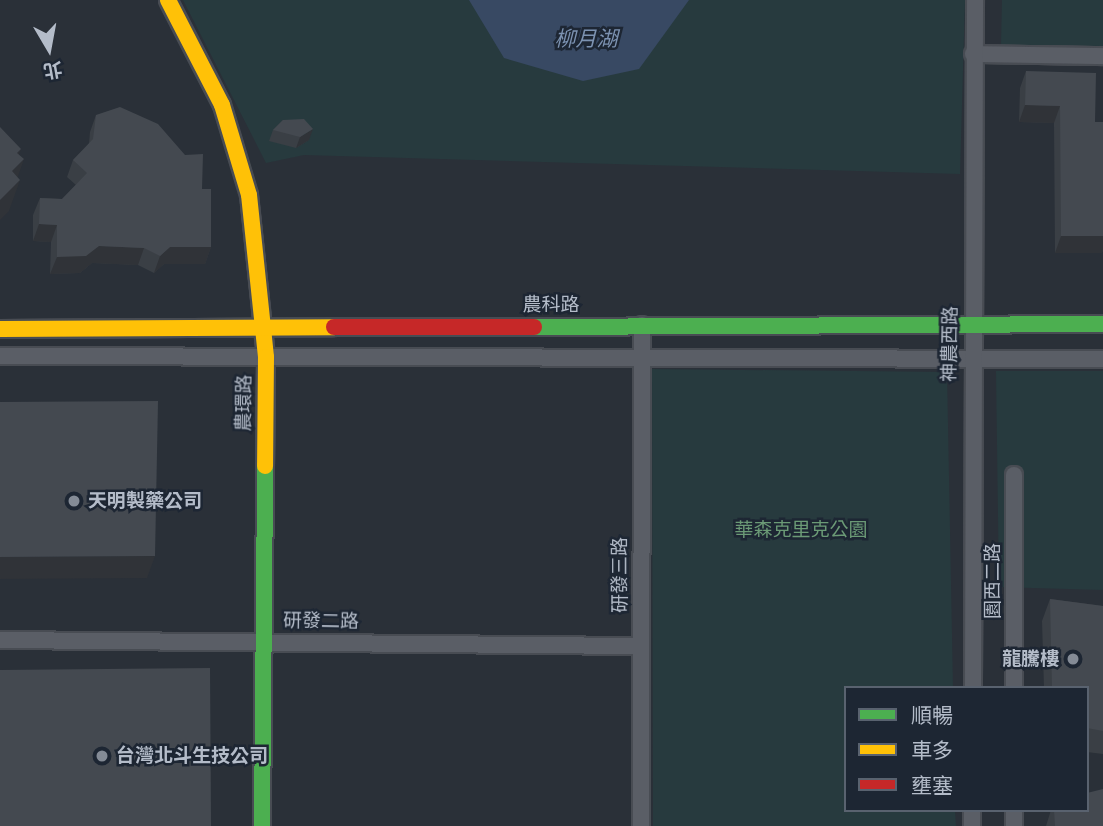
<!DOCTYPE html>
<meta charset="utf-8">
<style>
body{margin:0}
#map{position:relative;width:1103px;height:826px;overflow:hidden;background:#2a3038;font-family:"DM Sans","Noto Sans TC",sans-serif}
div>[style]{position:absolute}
.green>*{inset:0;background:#273a3e}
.water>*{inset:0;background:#384963}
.roads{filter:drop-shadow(2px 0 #484c53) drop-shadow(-2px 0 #484c53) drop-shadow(0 2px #484c53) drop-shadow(0 -2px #484c53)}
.street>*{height:16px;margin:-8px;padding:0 8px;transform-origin:8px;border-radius:8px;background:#5a5e66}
.fast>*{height:16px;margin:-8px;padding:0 8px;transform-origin:8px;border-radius:8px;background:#4caf50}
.slow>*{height:16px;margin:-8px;padding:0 8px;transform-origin:8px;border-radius:8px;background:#ffc107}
.jam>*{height:16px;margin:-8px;padding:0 8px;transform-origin:8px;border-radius:8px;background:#c62828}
.wall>*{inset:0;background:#3a3f45}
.shaded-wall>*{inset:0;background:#303338}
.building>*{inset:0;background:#444950}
.dots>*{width:19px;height:19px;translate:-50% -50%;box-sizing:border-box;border:4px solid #1d2633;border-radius:50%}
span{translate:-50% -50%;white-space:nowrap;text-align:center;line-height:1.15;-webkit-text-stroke:5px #1d2633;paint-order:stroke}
.street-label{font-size:19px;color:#b4bcc9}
.poi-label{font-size:19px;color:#b4bcc9;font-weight:700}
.left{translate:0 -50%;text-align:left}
.right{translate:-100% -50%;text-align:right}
.park-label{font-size:19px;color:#6b9a76}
.water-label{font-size:21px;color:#7c92b1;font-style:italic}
.legend{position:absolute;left:844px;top:686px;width:245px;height:126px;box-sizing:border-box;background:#1d2633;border:2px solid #59626f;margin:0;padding:9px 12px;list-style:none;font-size:21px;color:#b4bcc9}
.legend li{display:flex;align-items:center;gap:14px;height:35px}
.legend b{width:35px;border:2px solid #59626f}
.north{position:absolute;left:14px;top:14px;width:70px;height:70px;-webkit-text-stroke:5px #1d2633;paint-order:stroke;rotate:170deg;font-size:19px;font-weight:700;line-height:28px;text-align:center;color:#b4bcc9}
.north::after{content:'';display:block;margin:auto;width:24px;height:32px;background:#b4bcc9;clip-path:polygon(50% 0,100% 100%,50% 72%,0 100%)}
</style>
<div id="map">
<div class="green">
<i style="clip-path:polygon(183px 0,965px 0,960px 174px,304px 155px,266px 163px)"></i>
<i style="clip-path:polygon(1002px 0,1103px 0,1103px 46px,1001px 45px)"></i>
<i style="clip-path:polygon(652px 369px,947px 372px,953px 688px,846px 688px,846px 810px,955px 810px,956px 826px,653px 826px)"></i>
<i style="clip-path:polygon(996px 371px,1103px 371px,1103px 590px,999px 587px)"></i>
</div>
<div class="water">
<i style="clip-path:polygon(469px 0,689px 0,639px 69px,583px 81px,504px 58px)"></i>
</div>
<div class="roads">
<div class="street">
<i style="left:973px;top:54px;width:130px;rotate:0.9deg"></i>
<i style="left:0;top:356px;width:1103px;rotate:0.16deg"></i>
<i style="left:1014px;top:475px;width:213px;rotate:90deg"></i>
<i style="left:0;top:640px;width:641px;rotate:0.54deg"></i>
<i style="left:973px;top:688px;width:688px;rotate:-89.83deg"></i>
<i style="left:1014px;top:810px;width:16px;rotate:90deg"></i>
<i style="left:641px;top:826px;width:501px;rotate:-89.89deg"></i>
<i style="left:972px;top:826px;width:16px;rotate:-90deg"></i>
</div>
<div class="fast">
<i style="left:534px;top:327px;width:569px;rotate:-0.3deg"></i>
<i style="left:262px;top:826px;width:360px;rotate:-89.5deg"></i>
</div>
<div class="slow">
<i style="left:168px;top:0;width:118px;rotate:62.8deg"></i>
<i style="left:222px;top:105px;width:94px;rotate:73.3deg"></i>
<i style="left:249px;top:195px;width:163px;rotate:84deg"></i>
<i style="left:266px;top:357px;width:109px;rotate:90.5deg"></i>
<i style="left:0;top:329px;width:334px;rotate:-0.3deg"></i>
</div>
<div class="jam">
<i style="left:334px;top:327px;width:200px"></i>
</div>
</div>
<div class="wall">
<i style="clip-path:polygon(1026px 71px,1095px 122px,1103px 122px,1103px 249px,1102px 253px,1055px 253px,1054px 123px,1019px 122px,1020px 88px)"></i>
<i style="clip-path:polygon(96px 115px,202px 189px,211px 247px,205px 264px,164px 264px,154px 273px,138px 265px,92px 263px,80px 273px,50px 274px,51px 242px,33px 241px,33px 215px,40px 198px,62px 199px,76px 185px,67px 177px,73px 160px,89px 144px,90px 132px)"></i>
<i style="clip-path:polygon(283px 120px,309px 140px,296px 148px,269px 141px,273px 130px)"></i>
<i style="clip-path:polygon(1050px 599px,1103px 606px,1103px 754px,1087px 752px,1087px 688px,1044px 688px,1042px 621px)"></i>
<i style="clip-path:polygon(1051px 810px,1087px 810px,1103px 826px,1046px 826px)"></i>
</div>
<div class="shaded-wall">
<i style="clip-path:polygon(1025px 105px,1060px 106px,1054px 123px,1019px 122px)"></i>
<i style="clip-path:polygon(313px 129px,309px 140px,296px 148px,300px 137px)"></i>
<i style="clip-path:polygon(21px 149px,13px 170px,24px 159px,15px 185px,20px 180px,9px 211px,0 220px,0 200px,17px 153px)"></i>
<i style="clip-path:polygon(39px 224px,57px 225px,51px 242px,33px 241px)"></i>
<i style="clip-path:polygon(1061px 236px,1103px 236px,1103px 249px,1102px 253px,1055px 253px)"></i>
<i style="clip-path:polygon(99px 246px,144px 248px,138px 265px,92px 263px,80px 273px,50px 274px,57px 257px)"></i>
<i style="clip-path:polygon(170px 247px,211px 247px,205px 264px,164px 264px,154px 273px,160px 256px)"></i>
<i style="clip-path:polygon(155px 556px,147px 578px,0 579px,0 557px)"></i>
</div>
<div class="building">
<i style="clip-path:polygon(1026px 71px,1096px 73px,1095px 122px,1103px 122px,1103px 236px,1061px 236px,1060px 106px,1025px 105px)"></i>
<i style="clip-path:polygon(120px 107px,158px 124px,185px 155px,203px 154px,202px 189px,211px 189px,211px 247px,170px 247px,160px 256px,144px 248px,99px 246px,86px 256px,57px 257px,57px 225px,39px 224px,40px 198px,62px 199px,87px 173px,73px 160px,93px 139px,96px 115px)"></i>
<i style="clip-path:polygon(304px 119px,313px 129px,300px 137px,273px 130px,283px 120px)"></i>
<i style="clip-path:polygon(0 127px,21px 149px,17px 153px,24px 159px,12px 171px,20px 180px,0 200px)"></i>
<i style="clip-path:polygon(158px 401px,155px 556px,0 557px,0 402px)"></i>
<i style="clip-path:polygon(1050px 599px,1103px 606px,1103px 731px,1087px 728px,1087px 688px,1052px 688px)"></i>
<i style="clip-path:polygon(210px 668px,211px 826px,0 826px,0 670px)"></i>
<i style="clip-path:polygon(1103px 789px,1103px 826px,1055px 826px,1054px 810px,1087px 810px,1087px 793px)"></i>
</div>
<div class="dots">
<i style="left:74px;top:501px;background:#848b96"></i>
<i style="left:1073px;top:659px;background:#848b96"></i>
<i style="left:102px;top:756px;background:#848b96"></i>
</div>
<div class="street-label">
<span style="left:551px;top:305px">農科路</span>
<span style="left:950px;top:344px;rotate:-89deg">神農西路</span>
<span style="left:244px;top:403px;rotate:-89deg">農環路</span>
<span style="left:620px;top:575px;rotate:-90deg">研發三路</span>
<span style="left:993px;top:581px;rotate:-90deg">園西二路</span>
<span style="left:321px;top:621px;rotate:1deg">研發二路</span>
</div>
<div class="poi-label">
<span class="left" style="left:88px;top:501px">天明製藥公司</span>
<span class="right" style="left:1059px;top:659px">龍騰樓</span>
<span class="left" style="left:116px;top:756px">台灣北斗生技公司</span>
</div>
<div class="park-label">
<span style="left:801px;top:530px">華森克里克公園</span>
</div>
<div class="water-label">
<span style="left:586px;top:39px">柳月湖</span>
</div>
<ul class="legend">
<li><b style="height:9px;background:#4caf50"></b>順暢</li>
<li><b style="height:9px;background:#ffc107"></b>車多</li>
<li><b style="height:9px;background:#c62828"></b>壅塞</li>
</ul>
<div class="north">北</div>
</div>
